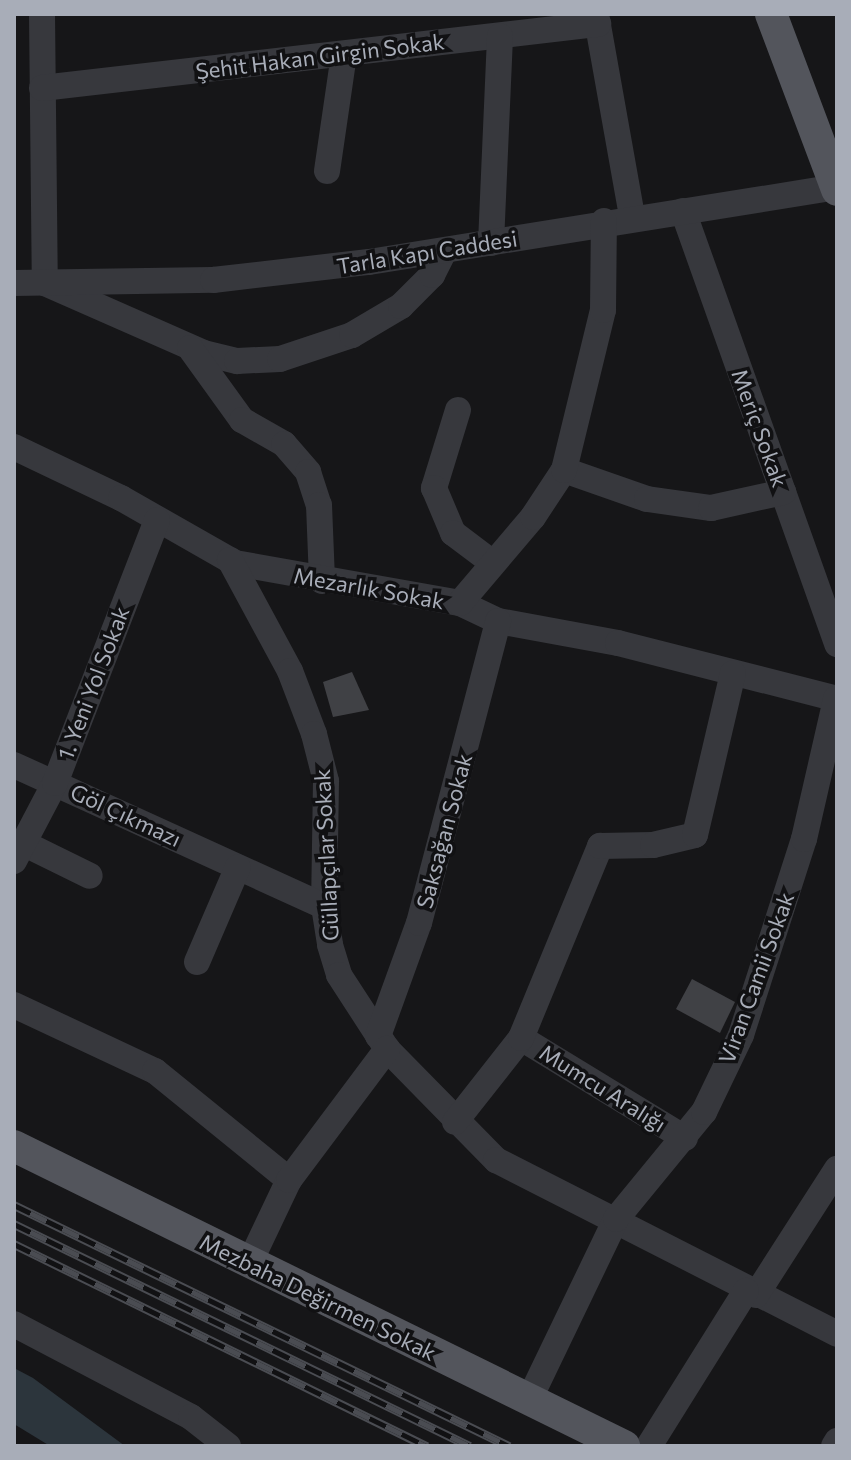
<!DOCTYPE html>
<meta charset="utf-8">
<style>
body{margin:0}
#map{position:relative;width:851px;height:1460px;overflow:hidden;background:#161618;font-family:Commissioner,sans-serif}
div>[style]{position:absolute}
.water>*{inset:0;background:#2c353c}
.building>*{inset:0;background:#404145}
.minor>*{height:26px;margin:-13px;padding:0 13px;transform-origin:13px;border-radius:13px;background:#37383d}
.major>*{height:32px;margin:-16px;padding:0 16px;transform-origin:16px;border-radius:16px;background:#53555c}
.rail>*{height:9px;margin-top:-4.5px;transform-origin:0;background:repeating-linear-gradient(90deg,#111113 0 18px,#4a4c52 0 36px);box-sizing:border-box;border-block:2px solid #4a4c52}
span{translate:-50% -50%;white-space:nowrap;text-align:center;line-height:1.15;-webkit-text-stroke:7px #111113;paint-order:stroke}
.street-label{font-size:22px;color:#a8adb8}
.frame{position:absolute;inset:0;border:16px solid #a8adb8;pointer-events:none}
</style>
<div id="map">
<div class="water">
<i style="clip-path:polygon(14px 1368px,33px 1378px,125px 1446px,50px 1446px,14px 1424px)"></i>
</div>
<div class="building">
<i style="clip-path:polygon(352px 672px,369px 710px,333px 717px,323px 682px)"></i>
<i style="clip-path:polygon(692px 979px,735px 1002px,720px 1033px,676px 1009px)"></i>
</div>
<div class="minor">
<i style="left:42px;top:14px;width:269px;rotate:89.4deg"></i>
<i style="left:45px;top:283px;width:174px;rotate:23.8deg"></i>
<i style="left:204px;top:353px;width:34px;rotate:14deg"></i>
<i style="left:237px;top:361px;width:43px;rotate:-2.7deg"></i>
<i style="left:280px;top:359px;width:76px;rotate:-18.4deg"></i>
<i style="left:352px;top:335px;width:57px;rotate:-30.6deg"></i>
<i style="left:401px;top:306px;width:44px;rotate:-45deg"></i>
<i style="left:432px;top:275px;width:27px;rotate:-63deg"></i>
<i style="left:596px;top:14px;width:206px;rotate:79.9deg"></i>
<i style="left:42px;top:88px;width:560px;rotate:-6.57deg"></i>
<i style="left:327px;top:171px;width:118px;rotate:-81.7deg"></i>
<i style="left:683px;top:211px;width:460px;rotate:70.4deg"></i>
<i style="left:491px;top:243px;width:207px;rotate:-87.5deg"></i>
<i style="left:14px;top:283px;width:199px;rotate:-0.9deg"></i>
<i style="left:213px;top:280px;width:157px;rotate:-6.6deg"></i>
<i style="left:369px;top:262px;width:473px;rotate:-9.1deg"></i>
<i style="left:190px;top:348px;width:89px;rotate:54.2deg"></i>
<i style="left:242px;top:420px;width:48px;rotate:29.7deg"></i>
<i style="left:284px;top:444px;width:37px;rotate:49deg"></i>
<i style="left:308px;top:472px;width:35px;rotate:72deg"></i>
<i style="left:319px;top:505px;width:76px;rotate:87.7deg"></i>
<i style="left:458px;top:410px;width:82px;rotate:107.1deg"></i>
<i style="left:434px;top:488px;width:49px;rotate:67.1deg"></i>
<i style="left:453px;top:533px;width:50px;rotate:36.9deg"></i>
<i style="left:14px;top:447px;width:119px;rotate:25.5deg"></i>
<i style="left:121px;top:498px;width:131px;rotate:29.7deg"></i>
<i style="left:235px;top:563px;width:229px;rotate:10.1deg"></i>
<i style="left:460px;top:603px;width:42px;rotate:25.3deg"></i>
<i style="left:498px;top:621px;width:122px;rotate:10.4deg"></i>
<i style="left:618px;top:643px;width:226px;rotate:14.3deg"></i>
<i style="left:564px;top:470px;width:88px;rotate:19.3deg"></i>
<i style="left:647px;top:499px;width:65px;rotate:8deg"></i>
<i style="left:711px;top:508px;width:74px;rotate:-12.5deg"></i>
<i style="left:230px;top:560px;width:126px;rotate:61.6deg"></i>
<i style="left:290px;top:671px;width:67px;rotate:69.1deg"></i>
<i style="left:314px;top:734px;width:49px;rotate:75.7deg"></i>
<i style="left:326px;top:781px;width:125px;rotate:90.9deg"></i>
<i style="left:324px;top:906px;width:39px;rotate:81deg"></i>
<i style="left:330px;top:945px;width:31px;rotate:73deg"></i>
<i style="left:339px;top:975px;width:88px;rotate:57deg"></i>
<i style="left:387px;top:1049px;width:156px;rotate:45.5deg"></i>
<i style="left:496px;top:1160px;width:383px;rotate:27deg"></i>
<i style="left:460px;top:603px;width:113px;rotate:-49.7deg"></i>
<i style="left:533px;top:517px;width:56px;rotate:-56.6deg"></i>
<i style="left:564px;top:470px;width:165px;rotate:-76.3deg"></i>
<i style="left:603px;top:310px;width:89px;rotate:-89.4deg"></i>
<i style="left:14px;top:765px;width:341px;rotate:24.5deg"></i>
<i style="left:25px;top:844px;width:72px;rotate:26.2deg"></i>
<i style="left:14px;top:861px;width:88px;rotate:-62.3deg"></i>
<i style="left:55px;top:783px;width:282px;rotate:-68.8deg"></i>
<i style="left:197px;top:962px;width:103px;rotate:-66.7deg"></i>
<i style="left:14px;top:1005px;width:156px;rotate:25.1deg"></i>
<i style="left:155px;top:1071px;width:173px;rotate:39.1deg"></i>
<i style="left:378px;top:1036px;width:120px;rotate:-70.1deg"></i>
<i style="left:419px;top:923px;width:312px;rotate:-75.3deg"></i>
<i style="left:521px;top:1038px;width:192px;rotate:31.4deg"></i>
<i style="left:455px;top:1122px;width:107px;rotate:-51.8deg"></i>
<i style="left:521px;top:1038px;width:208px;rotate:-67.6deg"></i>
<i style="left:600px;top:846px;width:53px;rotate:-1.1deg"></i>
<i style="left:653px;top:845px;width:43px;rotate:-13.4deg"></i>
<i style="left:695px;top:835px;width:166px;rotate:-76.8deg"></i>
<i style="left:250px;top:1262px;width:91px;rotate:-64.6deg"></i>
<i style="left:289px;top:1180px;width:164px;rotate:-53.2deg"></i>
<i style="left:756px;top:1295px;width:150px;rotate:-57.3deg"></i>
<i style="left:14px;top:1324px;width:200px;rotate:27.7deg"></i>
<i style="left:191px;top:1417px;width:47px;rotate:38.1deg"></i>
<i style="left:529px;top:1400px;width:201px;rotate:-64.3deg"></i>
<i style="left:616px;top:1219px;width:139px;rotate:-50.6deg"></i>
<i style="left:704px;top:1112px;width:85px;rotate:-64.3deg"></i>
<i style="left:741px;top:1035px;width:206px;rotate:-72.2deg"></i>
<i style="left:804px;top:839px;width:144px;rotate:-77.1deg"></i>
<i style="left:649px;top:1446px;width:183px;rotate:-58deg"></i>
<i style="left:834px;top:1446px;width:6px;rotate:-59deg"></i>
</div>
<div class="major">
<i style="left:771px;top:14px;width:188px;rotate:69.4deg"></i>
<i style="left:14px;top:1146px;width:680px;rotate:26.19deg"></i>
</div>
<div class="rail">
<i style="left:14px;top:1205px;width:551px;rotate:25.96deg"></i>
<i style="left:14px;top:1224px;width:507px;rotate:25.96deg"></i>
<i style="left:14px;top:1244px;width:460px;rotate:26.1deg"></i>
</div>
<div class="street-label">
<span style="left:320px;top:56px;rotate:-7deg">Şehit Hakan Girgin Sokak</span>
<span style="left:427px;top:252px;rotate:-9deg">Tarla Kapı Caddesi</span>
<span style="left:760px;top:428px;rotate:70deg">Meriç Sokak</span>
<span style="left:369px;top:588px;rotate:10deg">Mezarlık Sokak</span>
<span style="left:93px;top:683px;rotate:-69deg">1. Yeni Yol Sokak</span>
<span style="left:126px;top:815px;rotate:25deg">Göl Çıkmazı</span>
<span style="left:444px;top:831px;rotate:-75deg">Saksağan Sokak</span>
<span style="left:326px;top:855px;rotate:-93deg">Güllapçılar Sokak</span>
<span style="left:756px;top:978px;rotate:-70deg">Viran Camii Sokak</span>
<span style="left:603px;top:1088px;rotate:32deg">Mumcu Aralığı</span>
<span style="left:318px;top:1297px;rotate:26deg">Mezbaha Değirmen Sokak</span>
</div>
<div class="frame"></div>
</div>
